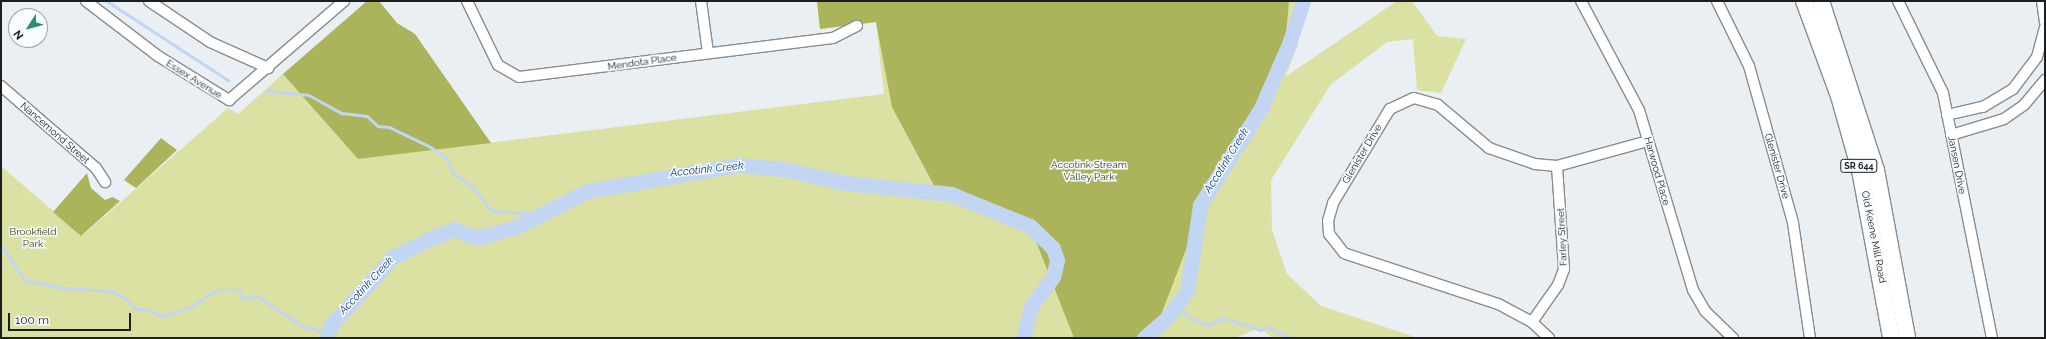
<!DOCTYPE html>
<style>
body{margin:0}
#map{position:relative;width:2046px;height:339px;overflow:hidden;background:#e9eff3;font-family:Raleway,sans-serif}
div>[style]{position:absolute}
.green>*{inset:0;background:#dae1a2}
.forest>*{inset:0;background:#abb45a}
.stream>*{height:2.5px;margin:-1.25px;padding:0 1.25px;transform-origin:1.25px;border-radius:1.25px;background:#c2d6f3}
.river>*{height:15px;margin:-7.5px;padding:0 7.5px;transform-origin:7.5px;border-radius:7.5px;background:#c2d6f3}
.roads{filter:drop-shadow(1px 0 #878c90) drop-shadow(-1px 0 #878c90) drop-shadow(0 1px #878c90) drop-shadow(0 -1px #878c90)}
.street>*{height:10px;margin:-5px;padding:0 5px;transform-origin:5px;border-radius:5px;background:#fff}
.primary>*{height:16px;margin:-8px;padding:0 8px;transform-origin:8px;border-radius:8px;background:#fff}
span{translate:-50% -50%;white-space:nowrap;text-align:center;line-height:1.15;-webkit-text-stroke:3px #f8fcff;paint-order:stroke}
.shield-label span{padding:1px 3px;background:#f8fcff;border:1px solid;border-radius:3px;-webkit-text-stroke-width:0}
.shield-label{font-size:9px;color:#1c1e1f;font-weight:700}
.street-label{font-size:10px;color:#1c1e1f}
.park-label{font-size:10px;color:#3a3e17}
.water-label{font-size:11px;color:#0c3a77;font-style:italic}
.frame{position:absolute;inset:0;border:2px solid #1c1e1f;pointer-events:none}
.north{position:absolute;left:8px;top:8px;width:40px;height:40px;box-sizing:border-box;background:#f8fcff;border:1px solid #a0a3a5;border-radius:50%;rotate:234deg;font-size:11px;font-weight:700;line-height:16px;text-align:center;color:#1c1e1f}
.north::after{content:'';display:block;margin:auto;width:14px;height:18px;background:#27916f;clip-path:polygon(50% 0,100% 100%,50% 72%,0 100%)}
.scale{position:absolute;left:8px;top:313px;width:123px;height:18px;box-sizing:border-box;border:2px solid #1c1e1f;border-top:0;padding-left:5px;font-size:12px;line-height:14px;white-space:nowrap;color:#1c1e1f;-webkit-text-stroke:3px #f8fcff;paint-order:stroke}
</style>
<div id="map">
<div class="green">
<i style="clip-path:polygon(817px 1px,1306px 1px,1297px 47px,1285px 77px,1397px 1px,1412px 1px,1437px 36px,1466px 39px,1441px 93px,1417px 90px,1413px 39px,1387px 42px,1331px 84px,1271px 180px,1272px 230px,1287px 274px,1321px 306px,1418px 338px,1273px 338px,1259px 328px,1235px 338px,1px 338px,1px 166px,82px 236px,228px 108px,238px 114px,284px 73px,358px 159px,884px 94px,876px 22px,820px 29px)"></i>
</div>
<div class="forest">
<i style="clip-path:polygon(367px 1px,379px 1px,397px 23px,415px 34px,491px 143px,358px 159px,283px 74px)"></i>
<i style="clip-path:polygon(817px 1px,1289px 1px,1284px 58px,1198px 218px,1156px 328px,1134px 338px,1074px 338px,1030px 226px,938px 193px,892px 107px,876px 22px,820px 29px)"></i>
<i style="clip-path:polygon(161px 138px,177px 150px,136px 188px,124px 180px)"></i>
<i style="clip-path:polygon(87px 173px,91px 188px,105px 200px,112px 197px,120px 201px,81px 236px,53px 212px)"></i>
</div>
<div class="stream">
<i style="left:107px;top:1px;width:145px;rotate:33.1deg"></i>
<i style="left:267px;top:91px;width:42px;rotate:5.4deg"></i>
<i style="left:309px;top:95px;width:38px;rotate:29deg"></i>
<i style="left:342px;top:113px;width:25px;rotate:7deg"></i>
<i style="left:367px;top:116px;width:15px;rotate:42deg"></i>
<i style="left:378px;top:126px;width:11px;rotate:5deg"></i>
<i style="left:389px;top:127px;width:44px;rotate:25.4deg"></i>
<i style="left:429px;top:146px;width:20px;rotate:33deg"></i>
<i style="left:446px;top:157px;width:19px;rotate:65deg"></i>
<i style="left:454px;top:174px;width:23px;rotate:34deg"></i>
<i style="left:473px;top:187px;width:31px;rotate:52deg"></i>
<i style="left:492px;top:211px;width:52px;rotate:3.3deg"></i>
<i style="left:1px;top:245px;width:42px;rotate:55.6deg"></i>
<i style="left:25px;top:280px;width:40px;rotate:12deg"></i>
<i style="left:64px;top:288px;width:48px;rotate:3.6deg"></i>
<i style="left:112px;top:291px;width:18px;rotate:29deg"></i>
<i style="left:128px;top:300px;width:10px;rotate:53deg"></i>
<i style="left:134px;top:308px;width:19px;rotate:9deg"></i>
<i style="left:153px;top:311px;width:9px;rotate:36deg"></i>
<i style="left:160px;top:316px;width:30px;rotate:-15deg"></i>
<i style="left:189px;top:308px;width:33px;rotate:-33deg"></i>
<i style="left:217px;top:290px;width:22px"></i>
<i style="left:239px;top:290px;width:9px;rotate:69deg"></i>
<i style="left:242px;top:298px;width:15px;rotate:-8deg"></i>
<i style="left:257px;top:296px;width:55px;rotate:33.1deg"></i>
<i style="left:303px;top:326px;width:26px;rotate:16deg"></i>
<i style="left:1178px;top:303px;width:15px;rotate:58deg"></i>
<i style="left:1186px;top:316px;width:24px;rotate:22deg"></i>
<i style="left:1208px;top:325px;width:17px;rotate:-24deg"></i>
<i style="left:1224px;top:318px;width:38px;rotate:18deg"></i>
<i style="left:1260px;top:330px;width:9px;rotate:-18deg"></i>
<i style="left:1269px;top:327px;width:24px;rotate:28deg"></i>
<i style="left:1156px;top:328px;width:10px;rotate:84deg"></i>
</div>
<div class="river">
<i style="left:327px;top:338px;width:14px;rotate:-73deg"></i>
<i style="left:331px;top:325px;width:92px;rotate:-47.6deg"></i>
<i style="left:393px;top:257px;width:40px;rotate:-26.6deg"></i>
<i style="left:429px;top:239px;width:27px;rotate:-22deg"></i>
<i style="left:454px;top:229px;width:25px;rotate:21deg"></i>
<i style="left:477px;top:238px;width:41px;rotate:-15.8deg"></i>
<i style="left:516px;top:227px;width:80px;rotate:-26.9deg"></i>
<i style="left:587px;top:191px;width:152px;rotate:-9.8deg"></i>
<i style="left:737px;top:165px;width:46px;rotate:5deg"></i>
<i style="left:783px;top:169px;width:65px;rotate:12.5deg"></i>
<i style="left:846px;top:183px;width:106px;rotate:6deg"></i>
<i style="left:951px;top:194px;width:85px;rotate:22.1deg"></i>
<i style="left:1030px;top:226px;width:32px;rotate:44deg"></i>
<i style="left:1053px;top:248px;width:13px;rotate:72deg"></i>
<i style="left:1057px;top:260px;width:17px;rotate:103deg"></i>
<i style="left:1053px;top:277px;width:36px;rotate:127deg"></i>
<i style="left:1031px;top:306px;width:33px;rotate:104deg"></i>
<i style="left:1144px;top:338px;width:29px;rotate:-41deg"></i>
<i style="left:1166px;top:319px;width:35px;rotate:-53deg"></i>
<i style="left:1187px;top:291px;width:87px;rotate:-81.4deg"></i>
<i style="left:1200px;top:205px;width:115px;rotate:-57.8deg"></i>
<i style="left:1261px;top:108px;width:70px;rotate:-66.4deg"></i>
<i style="left:1289px;top:44px;width:45px;rotate:-72deg"></i>
</div>
<div class="roads">
<div class="street">
<i style="left:86px;top:1px;width:91px;rotate:37.4deg"></i>
<i style="left:158px;top:56px;width:84px;rotate:31.8deg"></i>
<i style="left:229px;top:100px;width:152px;rotate:-40.7deg"></i>
<i style="left:149px;top:1px;width:73px;rotate:33.9deg"></i>
<i style="left:210px;top:42px;width:64px;rotate:24.1deg"></i>
<i style="left:467px;top:1px;width:71px;rotate:64.2deg"></i>
<i style="left:498px;top:65px;width:24px;rotate:30deg"></i>
<i style="left:519px;top:77px;width:316px;rotate:-7.1deg"></i>
<i style="left:833px;top:38px;width:27px;rotate:-27deg"></i>
<i style="left:701px;top:1px;width:52px;rotate:82.3deg"></i>
<i style="left:1581px;top:1px;width:123px;rotate:62deg"></i>
<i style="left:1639px;top:110px;width:188px;rotate:73.3deg"></i>
<i style="left:1693px;top:290px;width:24px;rotate:60deg"></i>
<i style="left:1705px;top:311px;width:39px;rotate:44deg"></i>
<i style="left:1717px;top:1px;width:72px;rotate:63.8deg"></i>
<i style="left:1749px;top:66px;width:163px;rotate:74.3deg"></i>
<i style="left:1793px;top:223px;width:116px;rotate:81.6deg"></i>
<i style="left:1898px;top:1px;width:102px;rotate:63.9deg"></i>
<i style="left:1943px;top:93px;width:250px;rotate:78.7deg"></i>
<i style="left:2042px;top:1px;width:21px;rotate:82deg"></i>
<i style="left:1px;top:86px;width:125px;rotate:40.8deg"></i>
<i style="left:96px;top:168px;width:17px;rotate:57deg"></i>
<i style="left:1947px;top:115px;width:37px;rotate:-13deg"></i>
<i style="left:1983px;top:107px;width:35px;rotate:-31deg"></i>
<i style="left:2013px;top:89px;width:40px;rotate:-53deg"></i>
<i style="left:2037px;top:57px;width:31px;rotate:-75deg"></i>
<i style="left:1951px;top:135px;width:55px;rotate:-16.8deg"></i>
<i style="left:2004px;top:119px;width:24px;rotate:-35deg"></i>
<i style="left:2024px;top:105px;width:33px;rotate:-50deg"></i>
<i style="left:1532px;top:322px;width:45px;rotate:-54.9deg"></i>
<i style="left:1558px;top:285px;width:17px;rotate:-69deg"></i>
<i style="left:1564px;top:269px;width:103px;rotate:-93.9deg"></i>
<i style="left:1549px;top:338px;width:23px;rotate:-137deg"></i>
<i style="left:1532px;top:322px;width:38px;rotate:-152deg"></i>
<i style="left:1498px;top:304px;width:162px;rotate:-161.7deg"></i>
<i style="left:1344px;top:253px;width:24px;rotate:-128deg"></i>
<i style="left:1329px;top:234px;width:13px;rotate:-94deg"></i>
<i style="left:1328px;top:221px;width:19px;rotate:-74deg"></i>
<i style="left:1333px;top:203px;width:110px;rotate:-58.8deg"></i>
<i style="left:1390px;top:109px;width:26px;rotate:-25deg"></i>
<i style="left:1414px;top:98px;width:25px;rotate:16deg"></i>
<i style="left:1438px;top:105px;width:67px;rotate:40.1deg"></i>
<i style="left:1489px;top:148px;width:49px;rotate:19.2deg"></i>
<i style="left:1535px;top:164px;width:22px;rotate:5deg"></i>
<i style="left:1557px;top:166px;width:94px;rotate:-15.4deg"></i>
</div>
<div class="primary">
<i style="left:1804px;top:1px;width:101px;rotate:69.8deg"></i>
<i style="left:1839px;top:96px;width:77px;rotate:74.2deg"></i>
<i style="left:1860px;top:170px;width:171px;rotate:79.5deg"></i>
<i style="left:1821px;top:1px;width:178px;rotate:72deg"></i>
<i style="left:1876px;top:170px;width:171px;rotate:79.5deg"></i>
</div>
</div>
<div class="shield-label">
<span style="left:1859px;top:166px">SR 644</span>
</div>
<div class="street-label">
<span style="left:642px;top:62px;rotate:-8deg">Mendota Place</span>
<span style="left:194px;top:79px;rotate:32deg">Essex Avenue</span>
<span style="left:55px;top:133px;rotate:41deg">Nancemond Street</span>
<span style="left:1362px;top:154px;rotate:-59deg">Glenister Drive</span>
<span style="left:1957px;top:165px;rotate:79deg">Jansen Drive</span>
<span style="left:1777px;top:166px;rotate:74deg">Glenister Drive</span>
<span style="left:1657px;top:171px;rotate:74deg">Harwood Place</span>
<span style="left:1562px;top:237px;rotate:-93deg">Farley Street</span>
<span style="left:1874px;top:237px;rotate:79deg">Old Keene Mill Road</span>
</div>
<div class="park-label">
<span style="left:1089px;top:170px">Accotink Stream<br>Valley Park</span>
<span style="left:33px;top:237px">Brookfield<br>Park</span>
</div>
<div class="water-label">
<span style="left:1227px;top:161px;rotate:-58deg">Accotink Creek</span>
<span style="left:707px;top:170px;rotate:-6deg">Accotink Creek</span>
<span style="left:367px;top:286px;rotate:-47deg">Accotink Creek</span>
</div>
<div class="frame"></div>
<div class="north">N</div>
<div class="scale">100 m</div>
</div>
